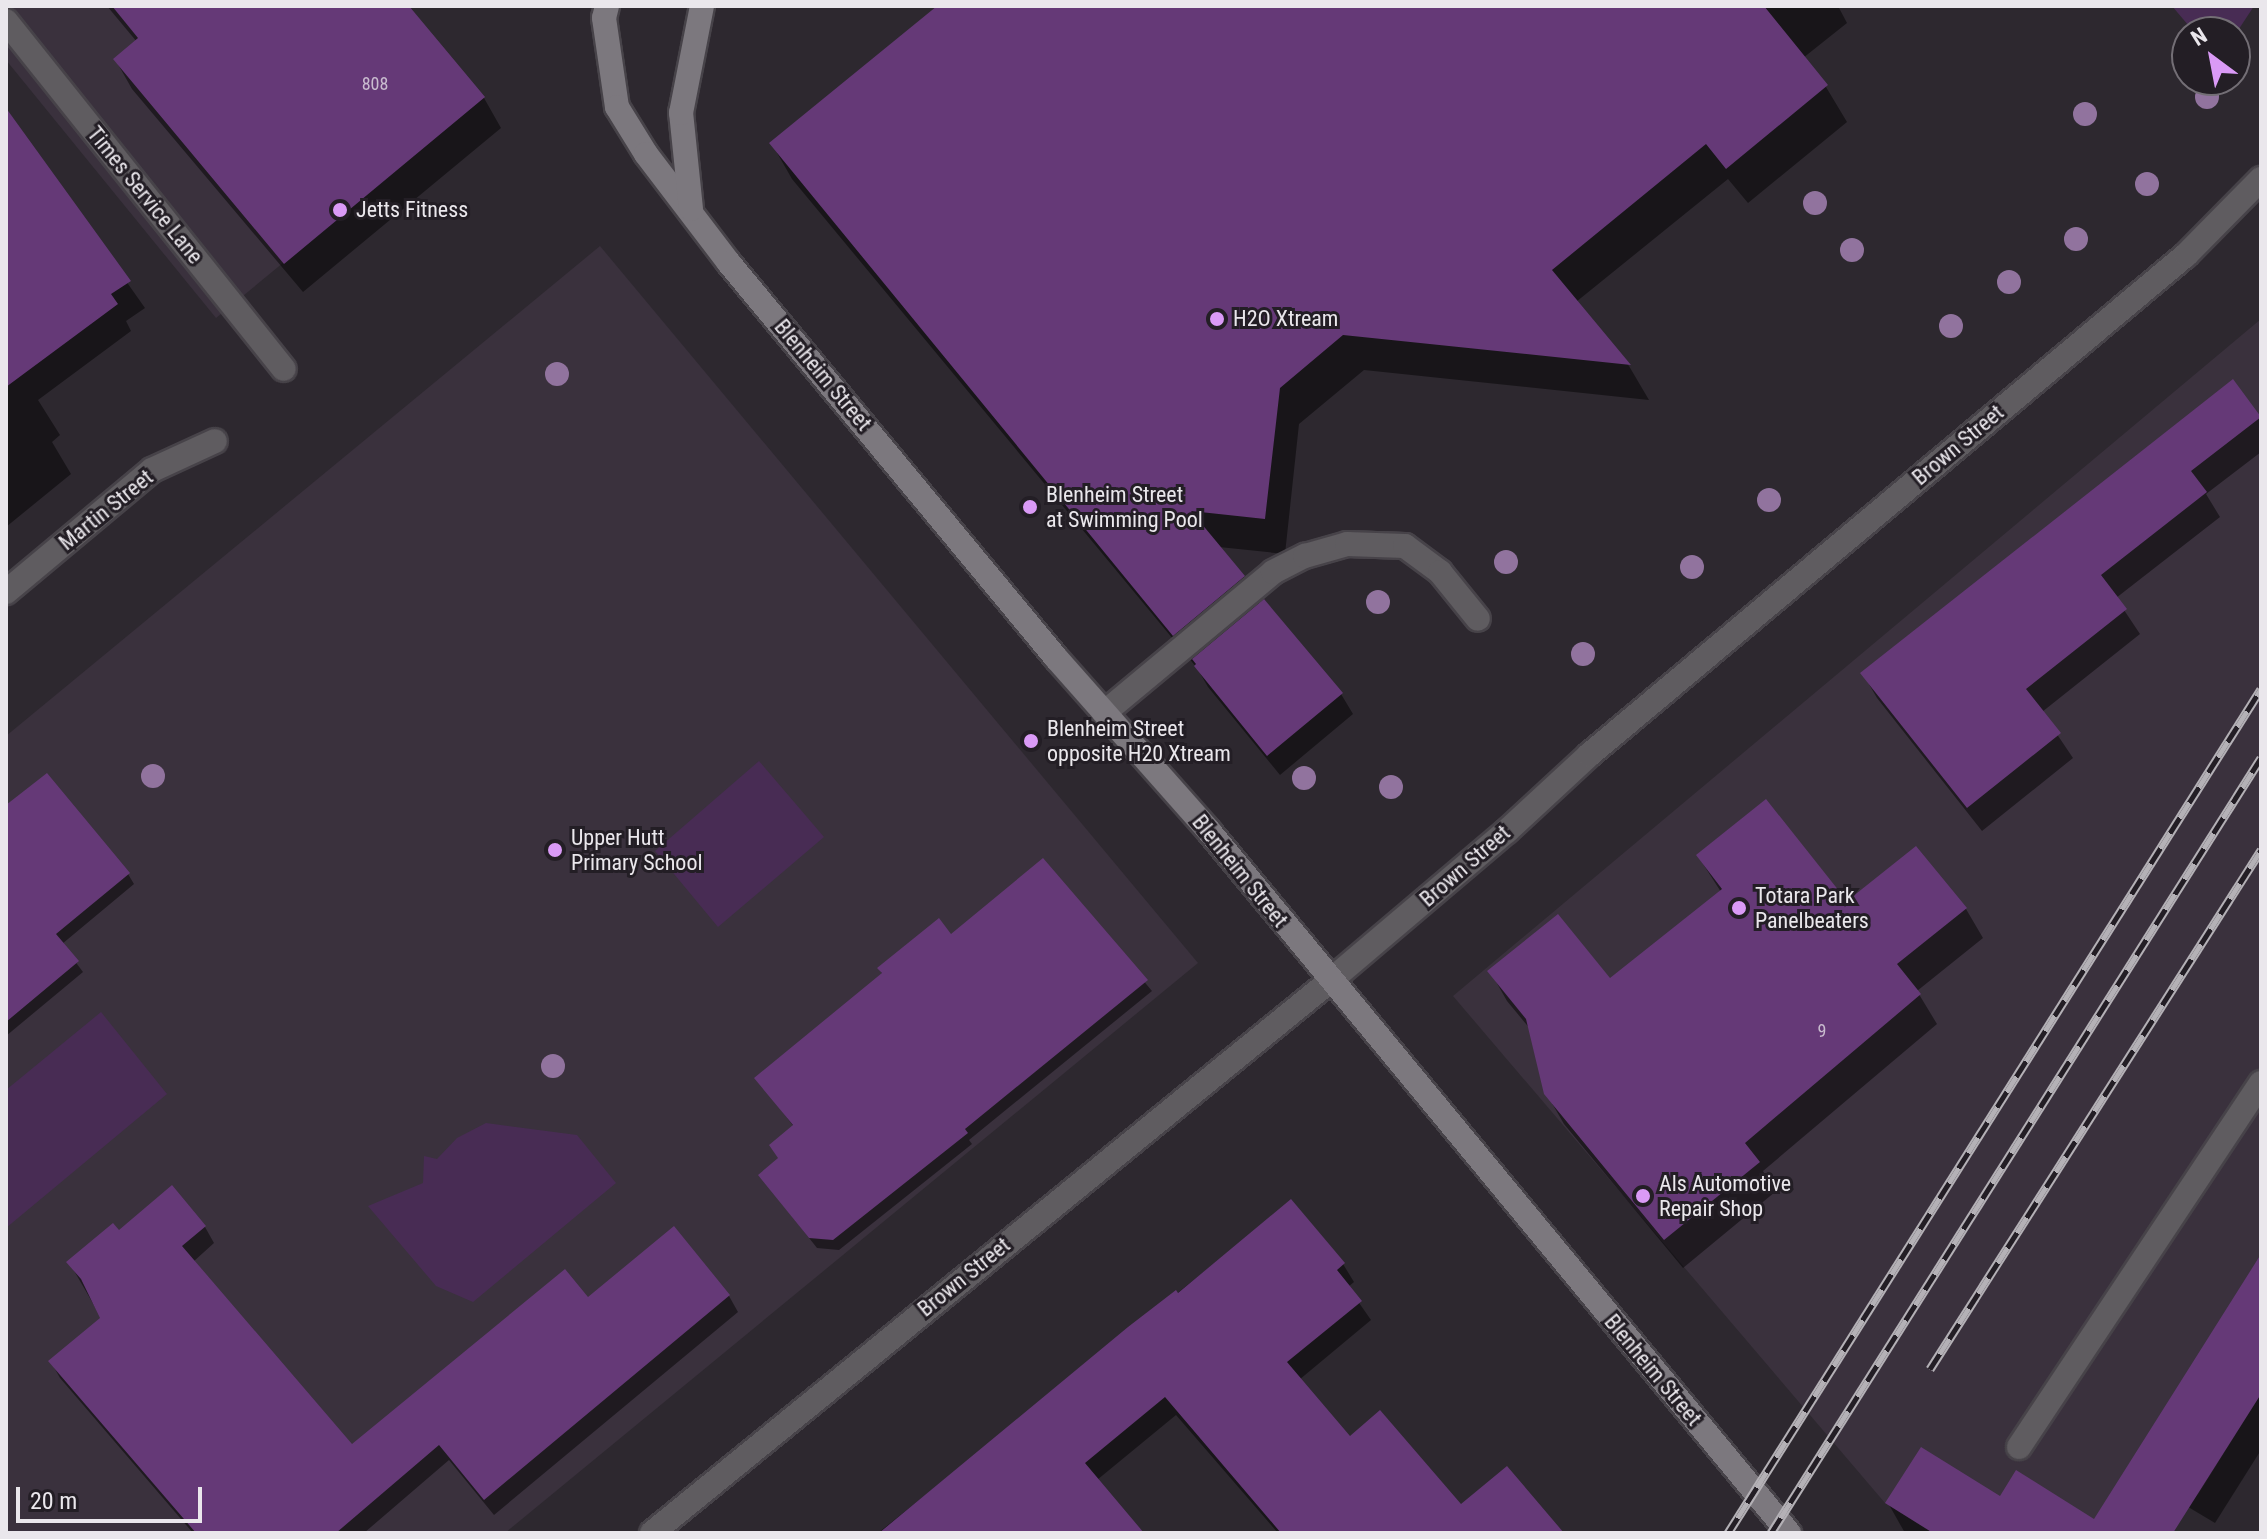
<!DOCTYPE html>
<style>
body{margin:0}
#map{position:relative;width:2267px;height:1539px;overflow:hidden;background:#2d282f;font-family:"Roboto Condensed",sans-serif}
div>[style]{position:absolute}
.built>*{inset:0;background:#3a313d}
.green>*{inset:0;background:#482c54}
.shadow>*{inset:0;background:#0007}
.building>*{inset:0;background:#653977}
.roads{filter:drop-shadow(2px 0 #474349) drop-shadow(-2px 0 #474349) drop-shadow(0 2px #474349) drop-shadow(0 -2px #474349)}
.lane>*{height:24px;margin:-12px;padding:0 12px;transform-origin:12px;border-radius:12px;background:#5f5c60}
.street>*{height:24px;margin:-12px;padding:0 12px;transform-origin:12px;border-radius:12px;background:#5f5c60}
.secondary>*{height:24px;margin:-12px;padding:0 12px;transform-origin:12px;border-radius:12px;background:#7c787e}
.rail>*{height:9px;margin-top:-4.5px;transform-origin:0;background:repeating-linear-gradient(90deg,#231e25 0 18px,#b4b1b6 0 36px);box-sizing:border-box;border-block:2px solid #b4b1b6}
.trees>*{width:24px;height:24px;margin:-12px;border-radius:50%;background:#91739e}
.dots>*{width:22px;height:22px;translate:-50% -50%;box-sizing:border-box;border:4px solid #231e25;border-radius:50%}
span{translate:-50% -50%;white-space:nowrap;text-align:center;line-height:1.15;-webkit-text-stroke:6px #231e25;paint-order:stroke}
.number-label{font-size:18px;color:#c9bccf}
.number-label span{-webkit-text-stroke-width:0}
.street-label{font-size:22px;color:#eae7ec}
.poi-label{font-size:22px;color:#eae7ec}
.left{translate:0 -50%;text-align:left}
.frame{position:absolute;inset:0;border:8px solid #eae7ec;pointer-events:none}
.north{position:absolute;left:2171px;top:16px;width:80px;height:80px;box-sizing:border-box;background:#231e25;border:2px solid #736e75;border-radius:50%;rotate:328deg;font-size:22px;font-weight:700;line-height:32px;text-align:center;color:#eae7ec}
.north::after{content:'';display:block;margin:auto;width:28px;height:36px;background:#da9af6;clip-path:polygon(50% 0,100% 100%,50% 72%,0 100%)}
.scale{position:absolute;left:16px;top:1487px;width:186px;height:36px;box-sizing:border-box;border:4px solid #eae7ec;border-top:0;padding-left:10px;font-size:24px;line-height:28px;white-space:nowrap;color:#eae7ec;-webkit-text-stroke:6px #231e25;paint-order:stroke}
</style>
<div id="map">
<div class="built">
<i style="clip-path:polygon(6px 6px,409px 6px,485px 97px,216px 318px,6px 60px)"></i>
<i style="clip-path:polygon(600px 246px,1198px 963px,505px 1533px,6px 1533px,6px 736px)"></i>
<i style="clip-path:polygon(2261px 319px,2261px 1394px,2198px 1495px,2168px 1477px,2132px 1533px,1933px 1533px,1885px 1503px,1453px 996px)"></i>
</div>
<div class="green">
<i style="clip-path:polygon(2172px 6px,2254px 6px,2235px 35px,2194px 32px)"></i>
<i style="clip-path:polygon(759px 761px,824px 837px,718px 927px,655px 851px)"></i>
<i style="clip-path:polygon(101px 1012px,167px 1094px,6px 1228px,6px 1090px)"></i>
<i style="clip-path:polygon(486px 1123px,577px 1135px,616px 1183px,473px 1302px,436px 1286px,368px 1206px,423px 1183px,424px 1156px,437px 1159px,457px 1138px)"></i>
</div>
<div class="shadow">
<i style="clip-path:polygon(107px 6px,407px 6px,484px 98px,501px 128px,303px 292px,132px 89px,115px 59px,137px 42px)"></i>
<i style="clip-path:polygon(940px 6px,1838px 6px,1847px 23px,1803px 58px,1826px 87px,1847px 122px,1748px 203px,1728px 179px,1576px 302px,1629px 366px,1649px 400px,1364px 370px,1299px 424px,1285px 554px,1219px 547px,1244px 577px,1260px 605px,1341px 694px,1353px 714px,1280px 775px,1208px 687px,1197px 668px,792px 179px,772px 144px)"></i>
<i style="clip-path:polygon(6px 111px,145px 308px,126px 321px,131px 331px,38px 400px,60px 435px,52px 442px,71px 474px,6px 527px)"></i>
<i style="clip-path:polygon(2233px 382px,2261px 419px,2261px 452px,2206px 494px,2220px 517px,2116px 598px,2140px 634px,2042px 712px,2073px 758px,1982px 831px,1877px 698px,1863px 674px)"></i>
<i style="clip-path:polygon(6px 808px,128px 874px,134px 884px,62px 944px,83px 972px,6px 1036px)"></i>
<i style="clip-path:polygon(1698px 856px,1847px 904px,1966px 909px,1983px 938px,1917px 991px,1937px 1024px,1763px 1171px,1775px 1192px,1683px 1268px,1564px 1124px,1546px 1093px,1531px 1030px,1507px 1001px,1490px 971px,1609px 980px,1721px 892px)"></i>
<i style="clip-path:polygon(1043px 861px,1152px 991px,969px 1140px,972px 1144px,839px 1250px,817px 1248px,760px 1176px,780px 1159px,794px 1127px,757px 1078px,883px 975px,879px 969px,951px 937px)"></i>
<i style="clip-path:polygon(1291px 1202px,1343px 1264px,1354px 1282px,1348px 1287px,1371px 1320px,1299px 1380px,1350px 1439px,1461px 1507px,1557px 1533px,1278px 1533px,1176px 1415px,1097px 1480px,1142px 1533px,878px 1533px)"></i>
<i style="clip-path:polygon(205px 1227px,214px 1243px,193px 1262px,352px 1447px,588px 1299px,729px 1296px,738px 1312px,494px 1515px,449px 1460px,364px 1533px,193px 1533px,60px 1378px,51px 1362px,102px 1319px,69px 1262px,119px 1233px)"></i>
<i style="clip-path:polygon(2261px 1258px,2261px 1450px,2215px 1523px,2153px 1486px)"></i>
<i style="clip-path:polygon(2000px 1499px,2112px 1533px,1905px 1533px,1888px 1503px)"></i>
</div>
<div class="building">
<i style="clip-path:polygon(112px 6px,409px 6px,485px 97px,284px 264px,113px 59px,138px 38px)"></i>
<i style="clip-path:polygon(937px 6px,1764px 6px,1828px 85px,1726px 169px,1706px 144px,1552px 270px,1631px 365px,1343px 335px,1280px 388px,1265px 519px,1191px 511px,1245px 576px,1173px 636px,769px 143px)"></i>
<i style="clip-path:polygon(6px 108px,131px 281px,111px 294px,118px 304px,6px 387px)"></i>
<i style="clip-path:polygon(2233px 379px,2261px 417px,2191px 471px,2207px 492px,2101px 575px,2127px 609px,2026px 689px,2061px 733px,1967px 808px,1860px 673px)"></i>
<i style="clip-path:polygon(1264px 599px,1343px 693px,1267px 756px,1194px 666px,1196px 664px,1192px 659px)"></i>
<i style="clip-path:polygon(47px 773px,130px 873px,56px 934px,79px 961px,6px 1022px,6px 805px)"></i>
<i style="clip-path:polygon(1766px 799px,1847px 901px,1916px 846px,1967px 908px,1897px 964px,1921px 994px,1745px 1143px,1760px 1162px,1664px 1240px,1544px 1094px,1526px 1019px,1487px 971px,1558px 914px,1610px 978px,1722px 889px,1696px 855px)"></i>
<i style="clip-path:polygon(1043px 858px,1148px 980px,965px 1129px,968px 1133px,833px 1240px,809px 1238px,758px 1175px,778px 1158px,769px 1145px,793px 1125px,754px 1078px,882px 973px,877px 968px,939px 918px,951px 934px)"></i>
<i style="clip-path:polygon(172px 1185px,206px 1226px,182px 1246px,352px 1444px,565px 1269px,588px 1297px,674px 1226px,730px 1295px,484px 1500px,439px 1445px,336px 1533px,196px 1533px,48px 1361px,100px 1318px,81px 1279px,66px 1262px,113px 1223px,119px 1230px)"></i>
<i style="clip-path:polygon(1291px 1199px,1345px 1263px,1337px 1270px,1362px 1301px,1287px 1362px,1350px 1436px,1380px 1410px,1461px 1504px,1507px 1466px,1564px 1533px,1281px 1533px,1165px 1397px,1085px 1463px,1144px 1533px,879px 1533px,1128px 1327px,1176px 1290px,1178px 1293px)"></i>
<i style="clip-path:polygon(2261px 1254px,2261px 1394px,2173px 1533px,1933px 1533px,1885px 1503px,1921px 1447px,2000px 1496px,2016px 1470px,2094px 1519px)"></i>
</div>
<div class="roads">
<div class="lane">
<i style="left:6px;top:21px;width:445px;rotate:51.4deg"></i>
<i style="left:1104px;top:713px;width:220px;rotate:-39.8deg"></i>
<i style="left:1273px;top:572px;width:36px;rotate:-27deg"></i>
<i style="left:1305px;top:556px;width:44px;rotate:-15.9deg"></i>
<i style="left:1347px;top:544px;width:58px;rotate:2deg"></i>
<i style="left:1405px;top:546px;width:44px;rotate:36.6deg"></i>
<i style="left:1440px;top:572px;width:60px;rotate:51deg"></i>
<i style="left:1330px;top:981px;width:232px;rotate:-40.3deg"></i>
<i style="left:1507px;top:831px;width:112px;rotate:-42.8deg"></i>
<i style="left:1589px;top:755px;width:779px;rotate:-39.95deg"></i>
<i style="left:2186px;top:255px;width:107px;rotate:-45.4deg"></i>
<i style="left:2019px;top:1447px;width:437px;rotate:-56.4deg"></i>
</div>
<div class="street">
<i style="left:6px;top:592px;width:190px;rotate:-39.9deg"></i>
<i style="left:152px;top:470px;width:69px;rotate:-24.7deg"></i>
<i style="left:652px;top:1533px;width:874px;rotate:-39.15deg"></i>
</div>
<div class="secondary">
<i style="left:607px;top:6px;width:12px;rotate:104deg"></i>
<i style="left:604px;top:18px;width:90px;rotate:81.7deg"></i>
<i style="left:617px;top:107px;width:55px;rotate:58.3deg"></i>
<i style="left:646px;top:154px;width:137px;rotate:52.7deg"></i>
<i style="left:729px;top:263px;width:514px;rotate:50.37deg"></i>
<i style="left:1057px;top:659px;width:230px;rotate:48.5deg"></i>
<i style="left:1209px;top:831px;width:911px;rotate:50.44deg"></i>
<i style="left:691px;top:209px;width:97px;rotate:-95.9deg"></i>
<i style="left:681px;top:113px;width:109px;rotate:-78.9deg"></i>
</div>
</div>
<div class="rail">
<i style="left:1930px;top:1369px;width:616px;rotate:-57.47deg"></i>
<i style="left:1728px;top:1533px;width:998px;rotate:-57.73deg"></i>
<i style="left:1771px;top:1533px;width:917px;rotate:-57.7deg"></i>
</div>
<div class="trees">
<i style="left:2207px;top:97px"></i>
<i style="left:2085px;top:114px"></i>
<i style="left:2147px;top:184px"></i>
<i style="left:1815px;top:203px"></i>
<i style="left:2076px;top:239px"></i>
<i style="left:1852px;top:250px"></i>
<i style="left:2009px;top:282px"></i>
<i style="left:1951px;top:326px"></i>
<i style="left:557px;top:374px"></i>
<i style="left:1769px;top:500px"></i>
<i style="left:1506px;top:562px"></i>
<i style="left:1692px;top:567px"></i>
<i style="left:1378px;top:602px"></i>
<i style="left:1583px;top:654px"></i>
<i style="left:153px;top:776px"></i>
<i style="left:1304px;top:778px"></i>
<i style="left:1391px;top:787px"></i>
<i style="left:553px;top:1066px"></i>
</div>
<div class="dots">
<i style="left:340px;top:210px;background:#da9af6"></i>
<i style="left:1217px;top:319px;background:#da9af6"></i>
<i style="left:1030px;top:507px;background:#da9af6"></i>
<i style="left:1031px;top:741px;background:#da9af6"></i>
<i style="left:555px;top:850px;background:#da9af6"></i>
<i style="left:1739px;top:908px;background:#da9af6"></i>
<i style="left:1643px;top:1196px;background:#da9af6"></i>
</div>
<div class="number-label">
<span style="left:375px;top:84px">808</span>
<span style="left:1822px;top:1031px">9</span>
</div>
<div class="street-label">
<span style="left:145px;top:195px;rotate:51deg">Times Service Lane</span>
<span style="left:823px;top:375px;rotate:50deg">Blenheim Street</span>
<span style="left:1958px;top:445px;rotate:-40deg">Brown Street</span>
<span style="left:106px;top:510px;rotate:-39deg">Martin Street</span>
<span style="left:1465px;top:866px;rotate:-41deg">Brown Street</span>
<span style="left:1240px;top:871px;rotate:51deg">Blenheim Street</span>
<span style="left:964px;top:1277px;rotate:-39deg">Brown Street</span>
<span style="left:1653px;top:1370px;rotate:50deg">Blenheim Street</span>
</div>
<div class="poi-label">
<span class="left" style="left:356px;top:210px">Jetts Fitness</span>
<span class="left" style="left:1233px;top:319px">H2O Xtream</span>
<span class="left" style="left:1046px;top:507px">Blenheim Street<br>at Swimming Pool</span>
<span class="left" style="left:1047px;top:741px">Blenheim Street<br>opposite H20 Xtream</span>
<span class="left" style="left:571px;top:850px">Upper Hutt<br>Primary School</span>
<span class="left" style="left:1755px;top:908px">Totara Park<br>Panelbeaters</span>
<span class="left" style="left:1659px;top:1196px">Als Automotive<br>Repair Shop</span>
</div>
<div class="frame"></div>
<div class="north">N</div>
<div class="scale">20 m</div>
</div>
